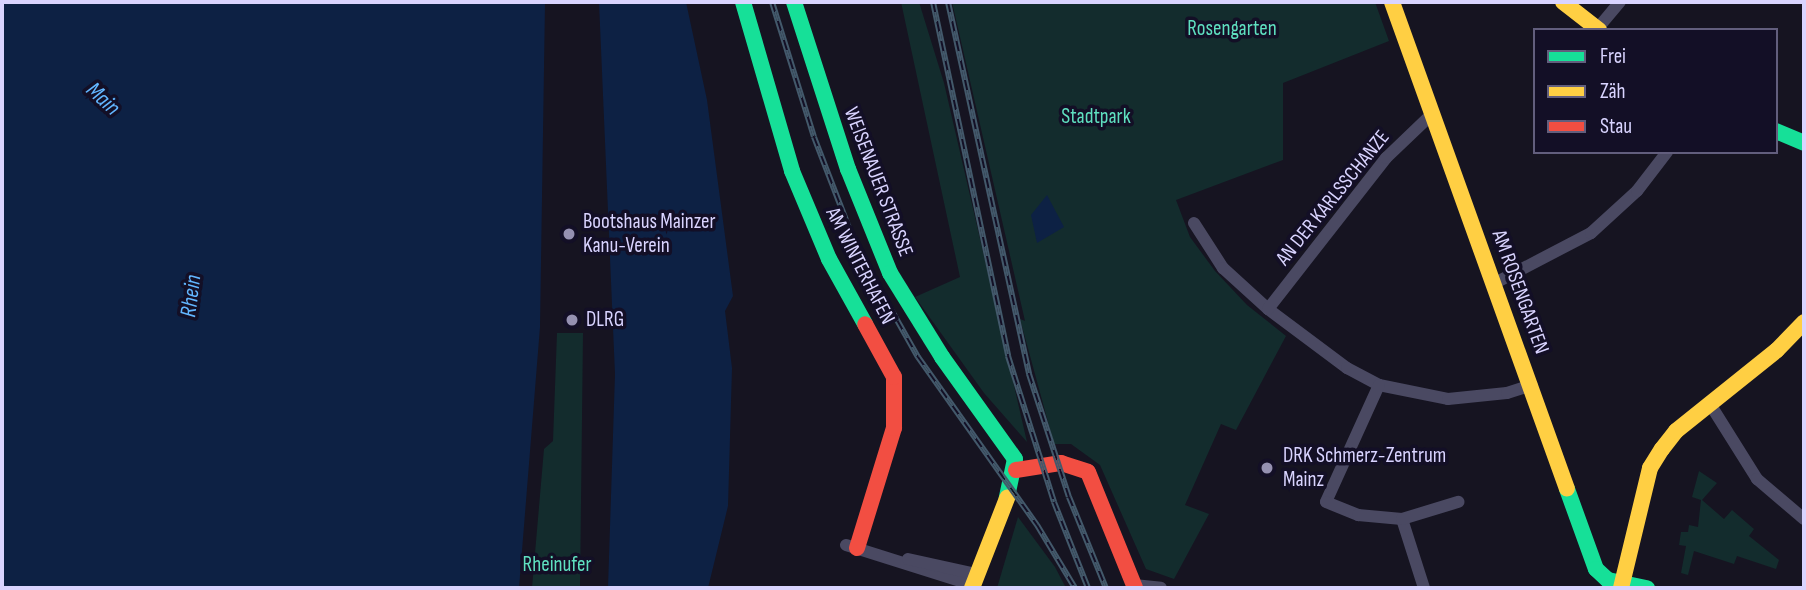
<!DOCTYPE html>
<meta charset="utf-8">
<style>
body{margin:0}
#map{position:relative;width:1806px;height:590px;overflow:hidden;background:#161421;font-family:"Sofia Sans Condensed",sans-serif}
div>[style]{position:absolute}
.green>*{inset:0;background:#132c2d}
.water>*{inset:0;background:#0d2144}
.street>*{height:12px;margin:-6px;padding:0 6px;transform-origin:6px;border-radius:6px;background:#4a4962}
.fast>*{height:16px;margin:-8px;padding:0 8px;transform-origin:8px;border-radius:8px;background:#16e098}
.slow>*{height:16px;margin:-8px;padding:0 8px;transform-origin:8px;border-radius:8px;background:#ffcf43}
.jam>*{height:16px;margin:-8px;padding:0 8px;transform-origin:8px;border-radius:8px;background:#f24e42}
.rail>*{height:6px;margin-top:-3px;transform-origin:0;background:repeating-linear-gradient(90deg,#130f26 0 10px,#43596b 0 20px);box-sizing:border-box;border-block:2px solid #43596b}
.dots>*{width:19px;height:19px;translate:-50% -50%;box-sizing:border-box;border:4px solid #130f26;border-radius:50%}
span{translate:-50% -50%;white-space:nowrap;text-align:center;line-height:1.15;-webkit-text-stroke:7px #130f26;paint-order:stroke}
.park-label{font-size:21px;color:#5fe0c0}
.street-label{font-size:21px;color:#d9d4ff}
.poi-label{font-size:21px;color:#d9d4ff}
.left{translate:0 -50%;text-align:left}
.water-label{font-size:23px;color:#62b6ff;font-style:italic}
.frame{position:absolute;inset:0;border:4px solid #d9d4ff;pointer-events:none}
.legend{position:absolute;left:1533px;top:28px;width:245px;height:126px;box-sizing:border-box;background:#130f26;border:2px solid #625e7d;margin:0;padding:9px 12px;list-style:none;font-size:21px;color:#d9d4ff}
.legend li{display:flex;align-items:center;gap:14px;height:35px}
.legend b{width:35px;border:2px solid #625e7d}
</style>
<div id="map">
<div class="green">
<i style="clip-path:polygon(901px 2px,919px 2px,944px 83px,1027px 442px,984px 393px,915px 297px,960px 277px)"></i>
<i style="clip-path:polygon(952px 2px,1375px 2px,1389px 41px,1283px 83px,1283px 160px,1176px 200px,1190px 237px,1215px 271px,1247px 305px,1286px 336px,1236px 430px,1221px 424px,1185px 505px,1209px 514px,1174px 579px,1146px 569px,1100px 465px,1071px 444px,1054px 444px,1020px 319px,1025px 321px)"></i>
<i style="clip-path:polygon(557px 333px,583px 333px,580px 588px,532px 588px,544px 449px,553px 441px)"></i>
<i style="clip-path:polygon(1699px 471px,1717px 483px,1702px 500px,1724px 519px,1732px 510px,1754px 529px,1749px 536px,1779px 560px,1776px 569px,1737px 556px,1734px 564px,1694px 551px,1688px 575px,1681px 573px,1686px 546px,1679px 545px,1681px 532px,1688px 532px,1689px 525px,1698px 527px,1701px 500px,1692px 497px)"></i>
<i style="clip-path:polygon(1018px 517px,1055px 567px,1066px 588px,997px 588px)"></i>
</div>
<div class="water">
<i style="clip-path:polygon(2px 2px,545px 2px,540px 327px,519px 588px,2px 588px)"></i>
<i style="clip-path:polygon(599px 2px,686px 2px,707px 100px,733px 296px,725px 311px,732px 368px,728px 506px,708px 588px,608px 588px,615px 374px)"></i>
<i style="clip-path:polygon(1047px 195px,1064px 227px,1037px 243px,1031px 215px)"></i>
</div>
<div class="street">
<i style="left:1598px;top:28px;width:34px;rotate:-50deg"></i>
<i style="left:1194px;top:223px;width:54px;rotate:57.2deg"></i>
<i style="left:1223px;top:268px;width:61px;rotate:42.3deg"></i>
<i style="left:1268px;top:309px;width:99px;rotate:36.8deg"></i>
<i style="left:1347px;top:368px;width:36px;rotate:28deg"></i>
<i style="left:1379px;top:385px;width:70px;rotate:11.5deg"></i>
<i style="left:1448px;top:399px;width:59px;rotate:-5.8deg"></i>
<i style="left:1507px;top:393px;width:26px;rotate:-18deg"></i>
<i style="left:1495px;top:283px;width:108px;rotate:-27.5deg"></i>
<i style="left:1591px;top:233px;width:62px;rotate:-42.4deg"></i>
<i style="left:1637px;top:191px;width:49px;rotate:-52.4deg"></i>
<i style="left:1268px;top:309px;width:192px;rotate:-52deg"></i>
<i style="left:1386px;top:158px;width:62px;rotate:-43.7deg"></i>
<i style="left:1379px;top:385px;width:128px;rotate:114.4deg"></i>
<i style="left:1326px;top:502px;width:35px;rotate:22deg"></i>
<i style="left:1358px;top:515px;width:44px;rotate:5.2deg"></i>
<i style="left:1402px;top:519px;width:72px;rotate:72.3deg"></i>
<i style="left:1710px;top:404px;width:89px;rotate:57.9deg"></i>
<i style="left:1757px;top:479px;width:62px;rotate:40.4deg"></i>
<i style="left:1402px;top:519px;width:59px;rotate:-16.9deg"></i>
<i style="left:846px;top:545px;width:133px;rotate:17.5deg"></i>
<i style="left:908px;top:559px;width:70px;rotate:12.4deg"></i>
<i style="left:1134px;top:585px;width:27px;rotate:6deg"></i>
</div>
<div class="fast">
<i style="left:743px;top:2px;width:176px;rotate:73.8deg"></i>
<i style="left:792px;top:171px;width:95px;rotate:67.2deg"></i>
<i style="left:829px;top:259px;width:74px;rotate:61deg"></i>
<i style="left:794px;top:2px;width:176px;rotate:72.1deg"></i>
<i style="left:848px;top:169px;width:112px;rotate:68deg"></i>
<i style="left:890px;top:273px;width:99px;rotate:58.2deg"></i>
<i style="left:942px;top:357px;width:125px;rotate:54.4deg"></i>
<i style="left:1015px;top:459px;width:40px;rotate:102deg"></i>
<i style="left:1776px;top:131px;width:30px;rotate:23deg"></i>
<i style="left:1567px;top:489px;width:85px;rotate:70.1deg"></i>
<i style="left:1596px;top:569px;width:16px;rotate:43deg"></i>
<i style="left:1608px;top:580px;width:40px;rotate:12deg"></i>
</div>
<div class="slow">
<i style="left:1392px;top:2px;width:517px;rotate:70.23deg"></i>
<i style="left:1563px;top:2px;width:46px;rotate:37.9deg"></i>
<i style="left:972px;top:588px;width:97px;rotate:-68.7deg"></i>
<i style="left:1621px;top:588px;width:123px;rotate:-76.4deg"></i>
<i style="left:1650px;top:468px;width:22px;rotate:-58deg"></i>
<i style="left:1662px;top:449px;width:23px;rotate:-52deg"></i>
<i style="left:1676px;top:431px;width:129px;rotate:-38.7deg"></i>
<i style="left:1777px;top:350px;width:39px;rotate:-46deg"></i>
</div>
<div class="jam">
<i style="left:1016px;top:470px;width:46px;rotate:-8.8deg"></i>
<i style="left:1061px;top:463px;width:28px;rotate:18deg"></i>
<i style="left:1088px;top:472px;width:125px;rotate:67.9deg"></i>
<i style="left:857px;top:548px;width:126px;rotate:-72.9deg"></i>
<i style="left:894px;top:428px;width:51px;rotate:-90deg"></i>
<i style="left:894px;top:377px;width:60px;rotate:-118.7deg"></i>
</div>
<div class="rail">
<i style="left:772px;top:2px;width:141px;rotate:72.7deg"></i>
<i style="left:814px;top:137px;width:122px;rotate:68.9deg"></i>
<i style="left:858px;top:251px;width:122px;rotate:60.5deg"></i>
<i style="left:918px;top:357px;width:206px;rotate:54.7deg"></i>
<i style="left:1037px;top:525px;width:74px;rotate:58.9deg"></i>
<i style="left:933px;top:2px;width:362px;rotate:78deg"></i>
<i style="left:1008px;top:356px;width:153px;rotate:72.5deg"></i>
<i style="left:1054px;top:502px;width:92px;rotate:68.4deg"></i>
<i style="left:948px;top:2px;width:381px;rotate:77.7deg"></i>
<i style="left:1029px;top:374px;width:129px;rotate:72deg"></i>
<i style="left:1069px;top:497px;width:98px;rotate:67.9deg"></i>
</div>
<div class="dots">
<i style="left:569px;top:234px;background:#9591b1"></i>
<i style="left:572px;top:320px;background:#9591b1"></i>
<i style="left:1267px;top:468px;background:#9591b1"></i>
</div>
<div class="park-label">
<span style="left:1232px;top:29px">Rosengarten</span>
<span style="left:1096px;top:117px">Stadtpark</span>
<span style="left:557px;top:565px">Rheinufer</span>
</div>
<div class="street-label">
<span style="left:878px;top:182px;rotate:69deg">WEISENAUER STRASSE</span>
<span style="left:1333px;top:198px;rotate:-51deg">AN DER KARLSSCHANZE</span>
<span style="left:860px;top:266px;rotate:63deg">AM WINTERHAFEN</span>
<span style="left:1520px;top:292px;rotate:70deg">AM ROSENGARTEN</span>
</div>
<div class="poi-label">
<span class="left" style="left:583px;top:234px">Bootshaus Mainzer<br>Kanu-Verein</span>
<span class="left" style="left:586px;top:320px">DLRG</span>
<span class="left" style="left:1283px;top:468px">DRK Schmerz-Zentrum<br>Mainz</span>
</div>
<div class="water-label">
<span style="left:103px;top:99px;rotate:43deg">Main</span>
<span style="left:191px;top:296px;rotate:-83deg">Rhein</span>
</div>
<div class="frame"></div>
<ul class="legend">
<li><b style="height:9px;background:#16e098"></b>Frei</li>
<li><b style="height:9px;background:#ffcf43"></b>Zäh</li>
<li><b style="height:9px;background:#f24e42"></b>Stau</li>
</ul>
</div>
